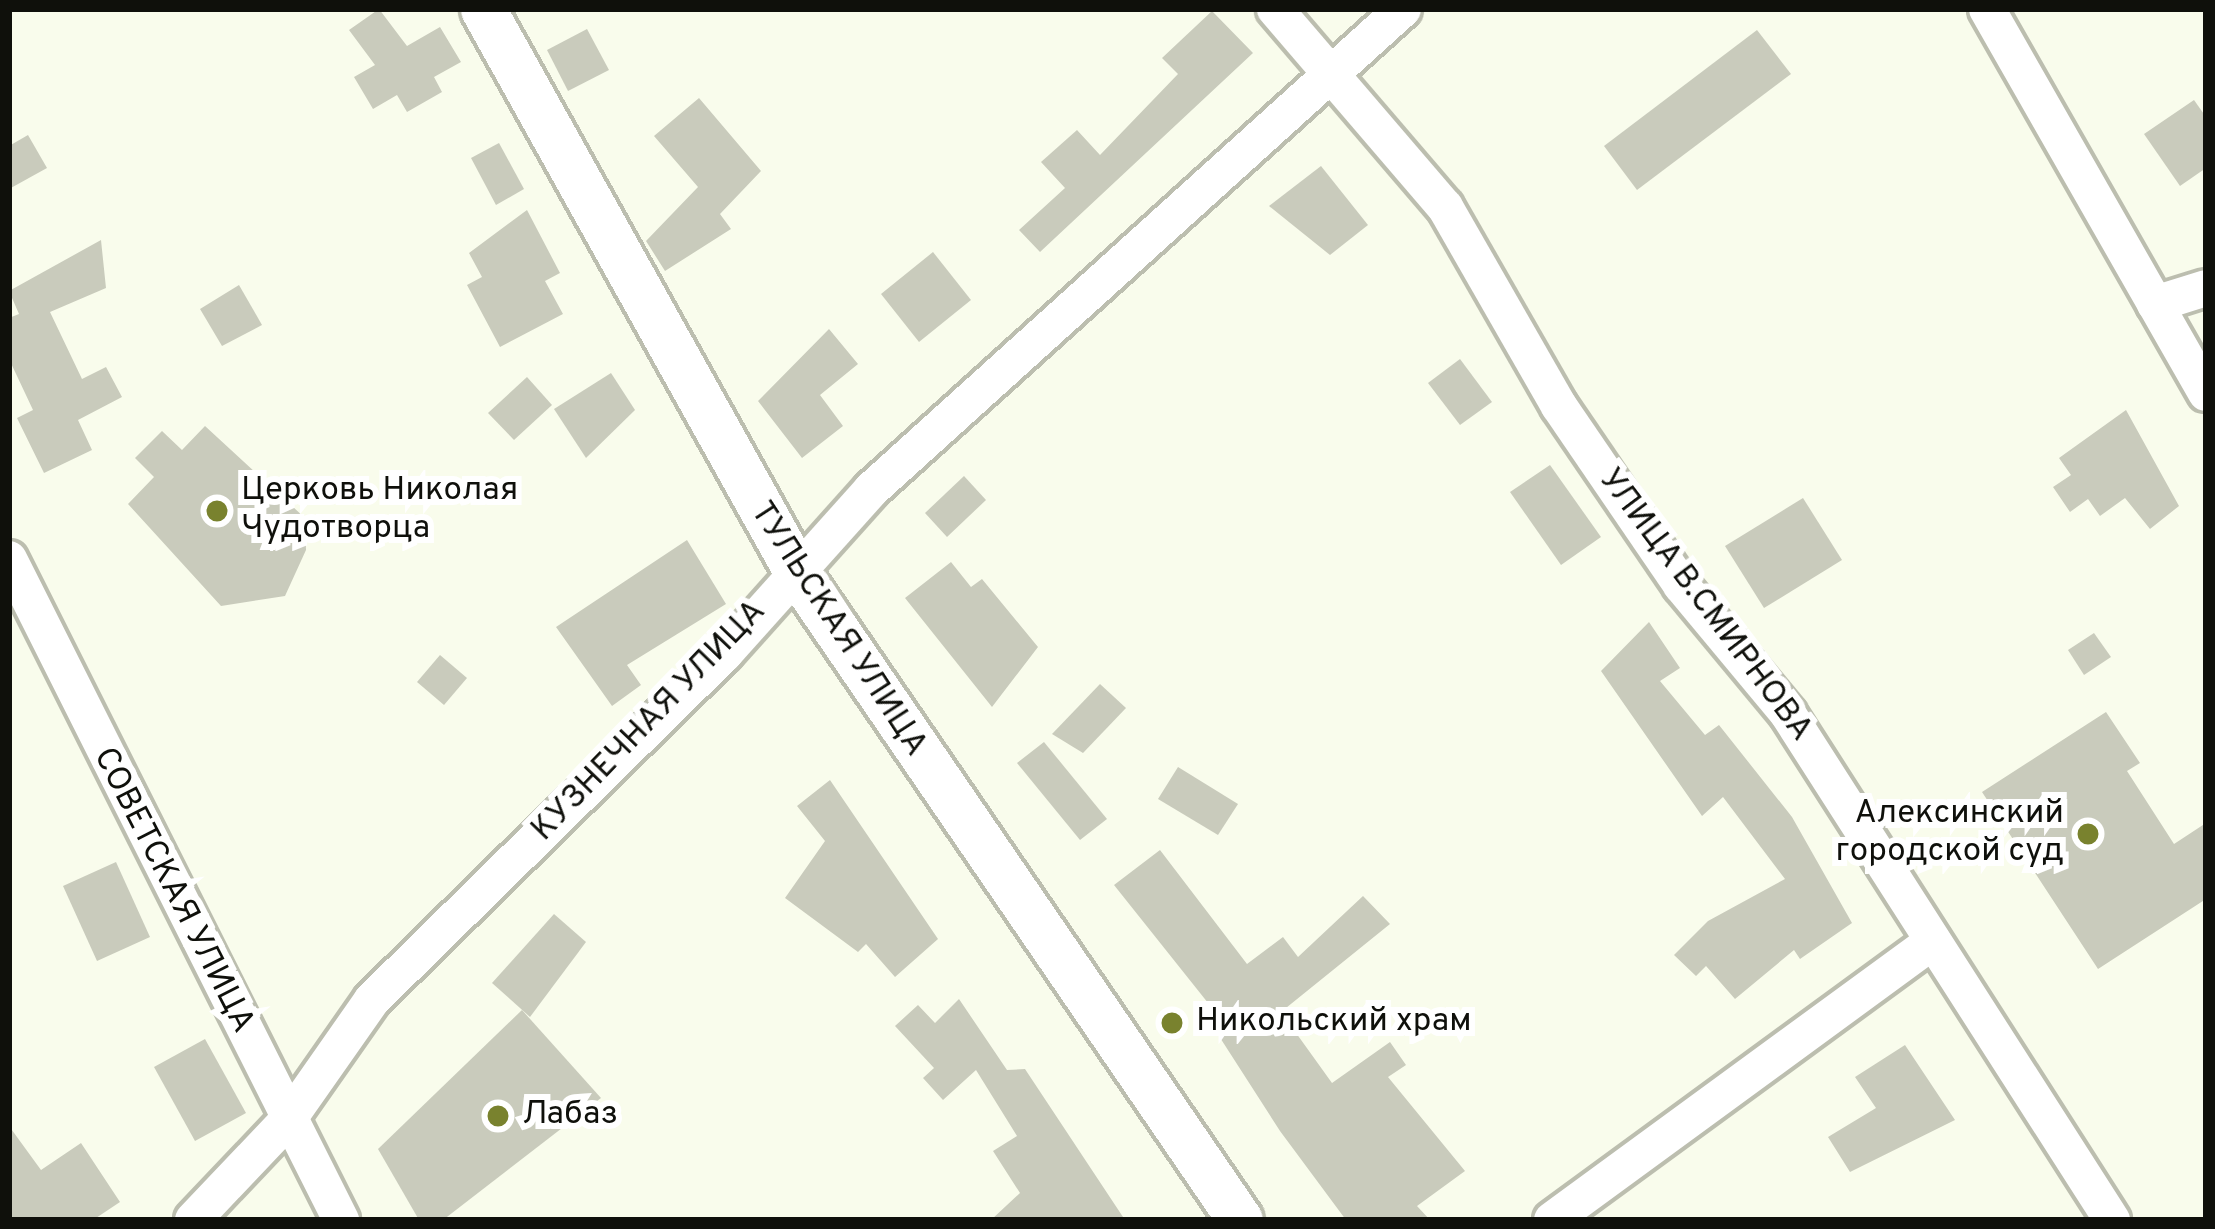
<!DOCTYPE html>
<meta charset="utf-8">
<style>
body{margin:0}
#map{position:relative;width:2215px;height:1229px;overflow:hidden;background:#f9fcec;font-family:Overpass,sans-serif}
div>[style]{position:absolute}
.building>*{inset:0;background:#c9cbbc}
.roads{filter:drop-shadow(3px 0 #bcbeaf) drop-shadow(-3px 0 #bcbeaf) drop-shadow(0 3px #bcbeaf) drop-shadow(0 -3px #bcbeaf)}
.minor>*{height:36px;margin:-18px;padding:0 18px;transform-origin:18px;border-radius:18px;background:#fff}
.major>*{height:45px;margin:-22.5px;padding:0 22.5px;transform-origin:22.5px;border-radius:22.5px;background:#fff}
.dots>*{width:33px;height:33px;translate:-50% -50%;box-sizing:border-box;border:6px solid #fff;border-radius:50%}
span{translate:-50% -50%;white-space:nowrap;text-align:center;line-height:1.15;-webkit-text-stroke:12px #fff;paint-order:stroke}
.poi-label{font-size:33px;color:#0f100b}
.left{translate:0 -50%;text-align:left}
.right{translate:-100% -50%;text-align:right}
.street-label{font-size:33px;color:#0f100b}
.frame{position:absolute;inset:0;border:12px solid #0f100b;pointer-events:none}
</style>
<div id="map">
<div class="building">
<i style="clip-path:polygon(379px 9px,407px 46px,440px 27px,461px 62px,434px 77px,442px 92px,407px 112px,397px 95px,373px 109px,354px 77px,375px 65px,349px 30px)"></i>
<i style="clip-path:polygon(1212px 11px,1253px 53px,1040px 252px,1019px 230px,1065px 188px,1041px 162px,1077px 130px,1100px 155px,1178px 74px,1162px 58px)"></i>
<i style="clip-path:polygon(587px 29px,609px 70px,568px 91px,547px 50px)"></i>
<i style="clip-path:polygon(1757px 30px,1791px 74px,1637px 190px,1604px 146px)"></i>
<i style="clip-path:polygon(699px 98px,761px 171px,720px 214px,731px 229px,665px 271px,646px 241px,698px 187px,654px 136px)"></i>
<i style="clip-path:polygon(2194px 100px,2206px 117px,2206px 168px,2180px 186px,2144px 134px)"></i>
<i style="clip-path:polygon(28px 135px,47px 168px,9px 189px,9px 146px)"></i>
<i style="clip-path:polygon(499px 143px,524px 189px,496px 205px,471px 158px)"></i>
<i style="clip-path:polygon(1321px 166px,1368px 225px,1330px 255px,1269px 206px)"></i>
<i style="clip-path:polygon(527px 210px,560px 273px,545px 281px,563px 314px,500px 347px,467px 285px,482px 277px,469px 253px)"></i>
<i style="clip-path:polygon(101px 240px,106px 288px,50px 312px,82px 379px,106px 367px,122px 397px,78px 420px,92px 450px,44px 473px,17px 418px,33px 410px,9px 359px,9px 318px,19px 314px,9px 291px)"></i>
<i style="clip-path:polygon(933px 252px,971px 300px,919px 342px,881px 294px)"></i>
<i style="clip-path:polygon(239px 285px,262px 325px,222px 346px,200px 309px)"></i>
<i style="clip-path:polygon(829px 329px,858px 364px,820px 395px,843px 426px,802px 458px,758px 401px)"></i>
<i style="clip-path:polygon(1460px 359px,1492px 402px,1460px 425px,1428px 383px)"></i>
<i style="clip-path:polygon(611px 373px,635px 410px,586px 458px,554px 409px)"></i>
<i style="clip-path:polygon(527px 377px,552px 405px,514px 440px,488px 413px)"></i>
<i style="clip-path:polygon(2126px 410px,2179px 506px,2150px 529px,2125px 498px,2100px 516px,2088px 499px,2070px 512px,2053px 487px,2071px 475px,2059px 458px)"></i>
<i style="clip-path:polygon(205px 426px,305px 518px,306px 550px,285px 596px,221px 606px,128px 504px,154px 477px,135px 458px,162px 431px,182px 450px)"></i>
<i style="clip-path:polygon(1550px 465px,1601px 537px,1561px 565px,1510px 492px)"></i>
<i style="clip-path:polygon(964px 476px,986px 500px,947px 537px,925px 513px)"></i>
<i style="clip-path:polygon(1803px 498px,1842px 560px,1764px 608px,1725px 546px)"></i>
<i style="clip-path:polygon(687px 540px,726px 604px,627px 665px,641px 685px,612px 706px,556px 627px)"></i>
<i style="clip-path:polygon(951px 562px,971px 587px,982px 579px,1038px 647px,992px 707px,905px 598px)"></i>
<i style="clip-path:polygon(1649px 622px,1680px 668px,1660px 681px,1705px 735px,1719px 725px,1792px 817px,1852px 923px,1800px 959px,1794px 950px,1735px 999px,1706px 966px,1696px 976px,1674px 955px,1708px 921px,1785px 879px,1723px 797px,1702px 816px,1601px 671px)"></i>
<i style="clip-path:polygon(2094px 633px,2111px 657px,2084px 675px,2068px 650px)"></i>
<i style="clip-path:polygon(440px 655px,467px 678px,444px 705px,417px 682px)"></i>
<i style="clip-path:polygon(1100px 684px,1126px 708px,1083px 753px,1052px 734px)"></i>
<i style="clip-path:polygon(2106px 712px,2140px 763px,2127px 771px,2174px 844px,2206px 823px,2206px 899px,2098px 969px,1982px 792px)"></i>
<i style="clip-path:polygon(1044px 742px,1107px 819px,1080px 840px,1017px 763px)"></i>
<i style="clip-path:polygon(1178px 767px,1238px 804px,1218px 835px,1158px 799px)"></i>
<i style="clip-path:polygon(830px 780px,938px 939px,895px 977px,866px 944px,858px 952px,785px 898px,825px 841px,797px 806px)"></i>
<i style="clip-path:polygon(1160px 850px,1247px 964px,1283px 937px,1298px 957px,1363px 896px,1390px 924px,1281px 1012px,1332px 1083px,1390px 1042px,1406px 1065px,1388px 1077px,1465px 1171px,1417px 1206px,1430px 1220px,1346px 1220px,1280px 1131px,1208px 1019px,1216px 1013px,1114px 885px)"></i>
<i style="clip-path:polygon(116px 862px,150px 937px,97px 961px,63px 886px)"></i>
<i style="clip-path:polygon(554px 914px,586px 942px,530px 1017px,492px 983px)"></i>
<i style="clip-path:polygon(959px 999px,1007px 1070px,1025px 1069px,1125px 1220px,991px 1220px,1020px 1193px,993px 1151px,1017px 1136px,976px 1070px,943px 1100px,923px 1078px,934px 1068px,895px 1026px,918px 1005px,935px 1023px)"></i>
<i style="clip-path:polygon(522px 1010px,601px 1098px,443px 1220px,419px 1220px,378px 1149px)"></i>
<i style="clip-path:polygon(205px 1039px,246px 1113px,195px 1141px,154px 1067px)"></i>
<i style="clip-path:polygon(1905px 1045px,1955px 1120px,1850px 1172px,1828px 1137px,1876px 1108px,1855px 1077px)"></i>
<i style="clip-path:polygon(9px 1126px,41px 1170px,81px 1143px,120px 1202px,93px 1220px,9px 1220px)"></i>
</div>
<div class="roads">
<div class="minor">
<i style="left:1275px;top:9px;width:261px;rotate:49.4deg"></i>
<i style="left:1445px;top:207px;width:229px;rotate:60.2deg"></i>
<i style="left:1559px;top:406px;width:217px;rotate:55.7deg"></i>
<i style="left:1681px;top:585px;width:168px;rotate:50.3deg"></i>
<i style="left:1788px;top:714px;width:601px;rotate:57.37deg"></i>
<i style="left:1987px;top:9px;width:442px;rotate:60.3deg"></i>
<i style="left:2155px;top:304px;width:53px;rotate:-17.4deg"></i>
<i style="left:9px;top:559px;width:740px;rotate:63.33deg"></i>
<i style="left:193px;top:1220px;width:138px;rotate:-46.5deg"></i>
<i style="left:288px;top:1120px;width:146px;rotate:-55deg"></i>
<i style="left:372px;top:1000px;width:495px;rotate:-44.5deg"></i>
<i style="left:725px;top:653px;width:219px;rotate:-48.1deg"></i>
<i style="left:871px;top:490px;width:717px;rotate:-42.12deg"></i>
<i style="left:1552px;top:1220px;width:472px;rotate:-36.2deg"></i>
</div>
<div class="major">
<i style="left:483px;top:9px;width:643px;rotate:60.88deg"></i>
<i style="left:796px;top:571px;width:786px;rotate:55.62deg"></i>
</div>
</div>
<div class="dots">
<i style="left:217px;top:511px;background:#79822e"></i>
<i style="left:2088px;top:834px;background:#79822e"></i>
<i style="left:1172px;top:1023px;background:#79822e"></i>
<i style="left:498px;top:1116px;background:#79822e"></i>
</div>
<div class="poi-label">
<span class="left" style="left:241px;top:511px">Церковь Николая<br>Чудотворца</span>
<span class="right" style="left:2064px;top:834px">Алексинский<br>городской суд</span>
<span class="left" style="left:1196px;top:1023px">Никольский храм</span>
<span class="left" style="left:522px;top:1116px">Лабаз</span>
</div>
<div class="street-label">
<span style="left:1704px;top:606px;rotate:53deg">УЛИЦА В.СМИРНОВА</span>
<span style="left:837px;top:630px;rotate:57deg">ТУЛЬСКАЯ УЛИЦА</span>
<span style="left:650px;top:722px;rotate:-46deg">КУЗНЕЧНАЯ УЛИЦА</span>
<span style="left:172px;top:891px;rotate:63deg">СОВЕТСКАЯ УЛИЦА</span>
</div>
<div class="frame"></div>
</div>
